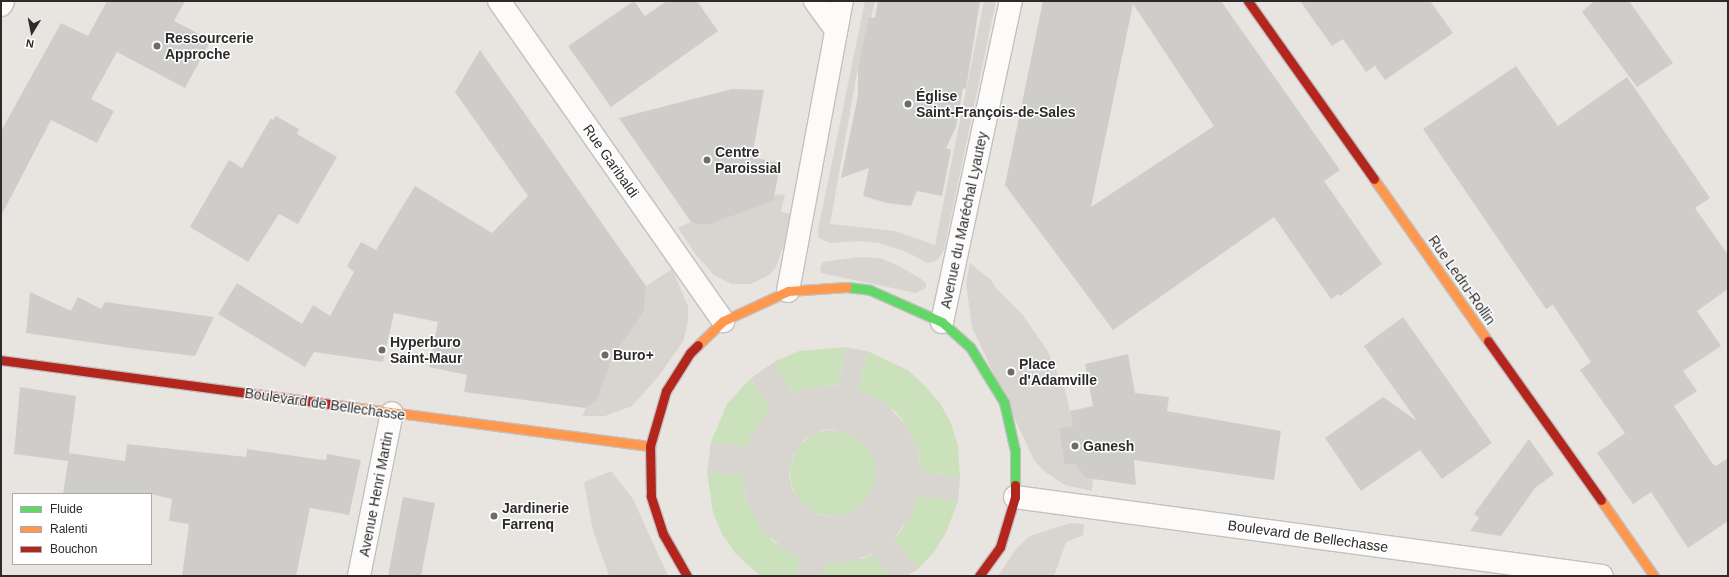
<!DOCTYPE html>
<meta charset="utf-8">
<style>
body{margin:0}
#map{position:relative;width:1729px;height:577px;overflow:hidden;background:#e8e5e1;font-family:Arial,sans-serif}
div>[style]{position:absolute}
.green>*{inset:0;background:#cbe1bc}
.round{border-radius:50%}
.plaza>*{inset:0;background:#d8d5d1}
.building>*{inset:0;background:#cfcdca}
.roads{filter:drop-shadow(1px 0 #c2c1c1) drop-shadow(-1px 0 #c2c1c1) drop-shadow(0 1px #c2c1c1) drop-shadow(0 -1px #c2c1c1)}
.street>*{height:22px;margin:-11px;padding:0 11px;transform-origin:11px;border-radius:11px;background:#fcfbfa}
.fast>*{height:9px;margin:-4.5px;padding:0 4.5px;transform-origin:4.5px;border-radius:4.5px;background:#63d668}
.slow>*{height:9px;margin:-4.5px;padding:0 4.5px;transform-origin:4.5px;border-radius:4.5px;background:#ff974d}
.jam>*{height:9px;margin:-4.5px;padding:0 4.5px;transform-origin:4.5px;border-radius:4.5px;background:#b3261e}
.dots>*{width:11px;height:11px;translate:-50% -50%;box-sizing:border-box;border:2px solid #fff;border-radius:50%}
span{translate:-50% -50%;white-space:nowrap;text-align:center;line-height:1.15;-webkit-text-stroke:3px #fff;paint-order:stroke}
.poi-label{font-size:14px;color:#2b2b2b;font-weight:700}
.left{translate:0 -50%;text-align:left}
.street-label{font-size:14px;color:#2b2b2b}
.frame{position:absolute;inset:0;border:2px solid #2b2b2b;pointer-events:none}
.legend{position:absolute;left:12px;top:493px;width:140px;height:72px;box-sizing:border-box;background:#fff;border:1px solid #aaa;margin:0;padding:5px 7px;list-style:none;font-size:12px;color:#2b2b2b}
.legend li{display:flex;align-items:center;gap:8px;height:20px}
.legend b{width:20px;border:1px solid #aaa}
.north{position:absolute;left:12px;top:12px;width:40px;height:40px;-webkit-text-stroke:3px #fff;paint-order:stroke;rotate:190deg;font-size:11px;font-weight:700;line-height:16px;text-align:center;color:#2b2b2b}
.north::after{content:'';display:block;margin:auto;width:14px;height:18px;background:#2b2b2b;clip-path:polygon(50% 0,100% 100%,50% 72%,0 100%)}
</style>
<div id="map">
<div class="green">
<i style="clip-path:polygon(845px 347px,839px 386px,808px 388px,793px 394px,774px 362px,799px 351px)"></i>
<i style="clip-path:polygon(867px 351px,908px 370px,925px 386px,940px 403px,951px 423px,958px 445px,960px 478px,921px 472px,919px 454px,906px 425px,896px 412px,859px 390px)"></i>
<i style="clip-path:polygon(750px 379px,771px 409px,747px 447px,711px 442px,727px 404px)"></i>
<i class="round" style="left:790px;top:430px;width:86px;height:86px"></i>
<i style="clip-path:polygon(707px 472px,743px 475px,747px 502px,773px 542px,801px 558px,795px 576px,760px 576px,735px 553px,722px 534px,713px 513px)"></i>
<i style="clip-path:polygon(918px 496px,958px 501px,946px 533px,934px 552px,918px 569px,894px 538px,902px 530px)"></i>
<i style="clip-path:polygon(873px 554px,889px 576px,823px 576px,826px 563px,864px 558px)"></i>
</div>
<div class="plaza">
<i style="clip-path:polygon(865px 1px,875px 1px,858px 67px,830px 224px,895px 231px,935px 245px,984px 1px,996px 1px,944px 250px,939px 258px,933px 262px,927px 263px,907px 252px,879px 243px,861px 241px,830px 243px,819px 238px,818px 230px)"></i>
<i style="clip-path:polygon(785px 194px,781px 212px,792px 214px,787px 236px,776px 267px,769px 275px,751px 284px,731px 284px,714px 275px,696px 255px,678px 228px,691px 222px,707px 225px,774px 195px)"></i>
<i style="clip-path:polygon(858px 257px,880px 258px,895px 264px,920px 278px,926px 283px,926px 288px,916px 293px,821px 273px,820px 268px,823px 262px)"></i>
<i style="clip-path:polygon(970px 263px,991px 280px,995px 287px,1022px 314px,1047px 350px,1065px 389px,1073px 426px,1059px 428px,1063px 459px,1067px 464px,1075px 464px,1086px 478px,1093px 479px,1092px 491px,1065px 485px,1045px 472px,1034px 460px,972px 327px,966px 284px)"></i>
<i style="clip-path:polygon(672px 269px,688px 306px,688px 321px,684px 340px,658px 377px,632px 406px,605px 416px,582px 416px,622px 341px,644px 311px,646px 286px)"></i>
<i style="clip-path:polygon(evenodd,845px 347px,867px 351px,859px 390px,884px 402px,906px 425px,919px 454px,921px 472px,960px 478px,958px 501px,918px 496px,911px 516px,894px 538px,918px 569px,907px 576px,889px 576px,872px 554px,848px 562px,826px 563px,823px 576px,795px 576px,801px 558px,786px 551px,762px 530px,747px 502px,743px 475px,707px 472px,711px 442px,747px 447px,757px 426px,771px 409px,750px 379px,774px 362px,793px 394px,808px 388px,839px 386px,845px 347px,832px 429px,854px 436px,867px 447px,873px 458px,876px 478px,870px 495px,859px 508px,842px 515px,831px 516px,821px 515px,804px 505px,792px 489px,789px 473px,793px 455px,804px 440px,821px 431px,832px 429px)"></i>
<i style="clip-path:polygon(611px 471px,633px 499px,668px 576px,609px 576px,592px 527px,584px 482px)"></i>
<i style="clip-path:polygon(1070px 523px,1084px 524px,1083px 535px,1066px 542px,1054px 576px,998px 576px,1016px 549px,1030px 536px)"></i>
</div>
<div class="building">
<i style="clip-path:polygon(107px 1px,185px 1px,174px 21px,211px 40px,185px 88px,117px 52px,91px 99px,114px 111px,97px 143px,51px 120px,1px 216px,1px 131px,61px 23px,88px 36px)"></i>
<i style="clip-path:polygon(634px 1px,645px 16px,667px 1px,697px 1px,718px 31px,611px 107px,568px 46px)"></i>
<i style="clip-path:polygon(878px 1px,980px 1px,966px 89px,963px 88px,956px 127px,946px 148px,951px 150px,942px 196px,917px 191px,911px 206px,887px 203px,863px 196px,869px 168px,841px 178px,858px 95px,858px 67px,869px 17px,875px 18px)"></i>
<i style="clip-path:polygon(evenodd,1043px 1px,1221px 1px,1340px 170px,1324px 181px,1382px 264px,1340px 296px,1338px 294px,1331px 299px,1274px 217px,1113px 330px,1005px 185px,1043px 1px,1133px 4px,1214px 126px,1091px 207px,1133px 4px)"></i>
<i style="clip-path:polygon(1300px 1px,1430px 1px,1453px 33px,1385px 80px,1375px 66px,1366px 72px,1343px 39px,1332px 46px)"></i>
<i style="clip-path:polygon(1594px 1px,1629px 1px,1673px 63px,1637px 87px,1582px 12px)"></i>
<i style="clip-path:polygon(480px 50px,646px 286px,644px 311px,612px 358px,597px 400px,585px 408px,464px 392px,467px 375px,429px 367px,438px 322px,394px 313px,383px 362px,314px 352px,305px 367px,218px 314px,237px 283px,302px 324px,313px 305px,330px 316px,354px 272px,347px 266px,361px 242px,376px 250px,415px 186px,492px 233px,528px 196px,455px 92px)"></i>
<i style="clip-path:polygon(1516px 66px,1558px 126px,1627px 77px,1710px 198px,1695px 208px,1728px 255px,1728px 289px,1697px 311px,1721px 346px,1683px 371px,1697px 391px,1674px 406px,1712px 463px,1716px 466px,1728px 458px,1728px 521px,1688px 548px,1651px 492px,1633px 504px,1597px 453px,1625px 433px,1580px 370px,1591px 362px,1553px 305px,1546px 309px,1423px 129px)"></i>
<i style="clip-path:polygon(732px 89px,764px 90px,752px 157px,781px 163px,773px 201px,707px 225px,699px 224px,691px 222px,619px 118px)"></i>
<i style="clip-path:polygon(276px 116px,299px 129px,297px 134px,337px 157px,298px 224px,279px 214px,248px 262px,190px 227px,229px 160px,242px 168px,271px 118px,273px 120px)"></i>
<i style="clip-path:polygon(30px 292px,71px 311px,78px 297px,101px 309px,105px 302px,214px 317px,195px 356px,137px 349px,26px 333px)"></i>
<i style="clip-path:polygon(1403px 317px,1492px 443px,1442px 479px,1420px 450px,1361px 491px,1325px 438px,1383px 397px,1417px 421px,1364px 346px)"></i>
<i style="clip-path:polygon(1128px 354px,1135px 393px,1169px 397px,1167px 411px,1281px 431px,1274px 480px,1134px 460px,1136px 485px,1086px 478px,1075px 464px,1064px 464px,1059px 428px,1073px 426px,1070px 411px,1093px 406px,1085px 364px)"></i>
<i style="clip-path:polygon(20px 387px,76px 396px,68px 460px,69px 453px,125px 461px,127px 444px,246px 457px,247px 449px,316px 459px,326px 460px,327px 454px,361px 460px,349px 515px,310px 508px,296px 576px,182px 576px,189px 524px,169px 521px,172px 499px,151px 494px,63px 494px,68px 461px,14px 454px)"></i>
<i style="clip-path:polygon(1529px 439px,1554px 474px,1535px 488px,1501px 536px,1470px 531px,1479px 518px,1474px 514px)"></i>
<i style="clip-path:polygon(403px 497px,435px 503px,421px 576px,388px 576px)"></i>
</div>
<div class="roads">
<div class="street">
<i style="left:499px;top:1px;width:391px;rotate:55deg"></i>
<i style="left:815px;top:1px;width:36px;rotate:54deg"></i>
<i style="left:1px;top:5px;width:4px;rotate:-63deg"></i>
<i style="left:788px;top:291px;width:295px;rotate:-79.5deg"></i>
<i style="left:942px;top:322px;width:328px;rotate:-77.9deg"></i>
<i style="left:1015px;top:497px;width:592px;rotate:7.66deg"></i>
<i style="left:359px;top:576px;width:166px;rotate:-78.6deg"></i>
</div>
<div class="fast">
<i style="left:847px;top:287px;width:23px;rotate:7deg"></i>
<i style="left:870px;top:290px;width:79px;rotate:24deg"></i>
<i style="left:942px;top:322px;width:38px;rotate:42deg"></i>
<i style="left:970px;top:347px;width:65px;rotate:58.3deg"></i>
<i style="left:1004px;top:402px;width:50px;rotate:77.3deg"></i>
<i style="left:1015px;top:451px;width:34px;rotate:90deg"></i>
</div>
<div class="slow">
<i style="left:1374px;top:179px;width:198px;rotate:54.9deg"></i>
<i style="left:698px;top:345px;width:35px;rotate:-44deg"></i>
<i style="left:723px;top:321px;width:72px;rotate:-24.8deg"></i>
<i style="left:788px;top:291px;width:59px;rotate:-3.9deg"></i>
<i style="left:337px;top:405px;width:316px;rotate:7.5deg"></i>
<i style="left:1601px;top:500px;width:93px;rotate:55.1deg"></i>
</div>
<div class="jam">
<i style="left:1248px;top:1px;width:218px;rotate:54.7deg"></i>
<i style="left:1488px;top:341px;width:195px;rotate:54.6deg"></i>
<i style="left:1px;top:360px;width:339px;rotate:7.6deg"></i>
<i style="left:687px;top:576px;width:48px;rotate:-119.7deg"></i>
<i style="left:663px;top:534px;width:40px;rotate:-108deg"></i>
<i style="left:651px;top:496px;width:50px;rotate:-91.1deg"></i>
<i style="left:650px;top:446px;width:57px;rotate:-73.8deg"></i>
<i style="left:666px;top:391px;width:45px;rotate:-57.7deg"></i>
<i style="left:690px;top:353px;width:11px;rotate:-45deg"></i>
<i style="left:979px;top:576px;width:36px;rotate:-54deg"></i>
<i style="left:1000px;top:547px;width:52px;rotate:-73.3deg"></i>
<i style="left:1015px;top:497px;width:12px;rotate:-90deg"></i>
</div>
</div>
<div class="dots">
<i style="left:157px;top:46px;background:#6d6c6b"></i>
<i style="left:908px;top:104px;background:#6d6c6b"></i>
<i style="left:707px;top:160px;background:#6d6c6b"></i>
<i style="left:382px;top:350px;background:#6d6c6b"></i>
<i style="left:605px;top:355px;background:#6d6c6b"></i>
<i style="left:1011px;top:372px;background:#6d6c6b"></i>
<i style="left:1075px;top:446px;background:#6d6c6b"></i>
<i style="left:494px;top:516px;background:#6d6c6b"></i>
</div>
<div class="poi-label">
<span class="left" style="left:165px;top:46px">Ressourcerie<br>Approche</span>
<span class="left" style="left:916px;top:104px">Église<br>Saint-François-de-Sales</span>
<span class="left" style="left:715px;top:160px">Centre<br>Paroissial</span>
<span class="left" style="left:390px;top:350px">Hyperburo<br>Saint-Maur</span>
<span class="left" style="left:613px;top:355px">Buro+</span>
<span class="left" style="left:1019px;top:372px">Place<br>d'Adamville</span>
<span class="left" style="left:1083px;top:446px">Ganesh</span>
<span class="left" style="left:502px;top:516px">Jardinerie<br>Farrenq</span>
</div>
<div class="street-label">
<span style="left:611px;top:161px;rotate:55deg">Rue Garibaldi</span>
<span style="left:964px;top:220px;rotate:-78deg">Avenue du Maréchal Lyautey</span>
<span style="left:1462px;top:280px;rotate:55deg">Rue Ledru-Rollin</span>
<span style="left:325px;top:404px;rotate:8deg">Boulevard de Bellechasse</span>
<span style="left:376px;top:494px;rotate:-79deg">Avenue Henri Martin</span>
<span style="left:1308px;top:536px;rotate:8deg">Boulevard de Bellechasse</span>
</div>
<div class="frame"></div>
<ul class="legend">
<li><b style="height:5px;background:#63d668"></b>Fluide</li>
<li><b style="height:5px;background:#ff974d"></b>Ralenti</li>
<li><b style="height:5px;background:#b3261e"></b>Bouchon</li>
</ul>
<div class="north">N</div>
</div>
